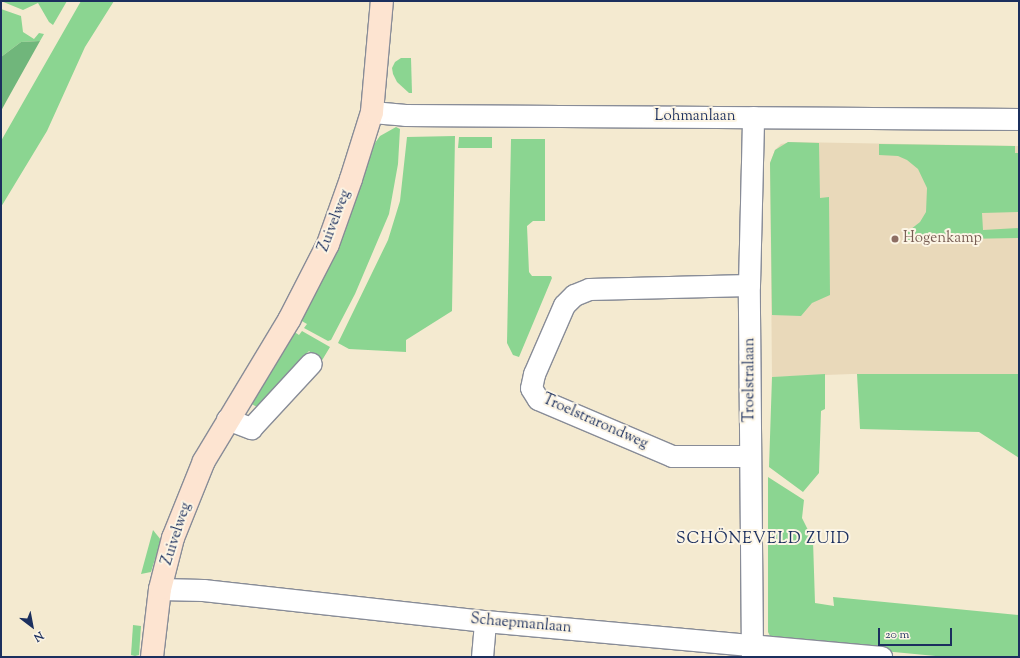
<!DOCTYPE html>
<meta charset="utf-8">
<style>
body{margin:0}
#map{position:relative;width:1020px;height:658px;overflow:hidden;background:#f4ead0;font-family:"Sorts Mill Goudy",serif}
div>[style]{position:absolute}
.built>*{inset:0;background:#e9d9ba}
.green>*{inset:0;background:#8bd591}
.forest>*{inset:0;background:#70b67b}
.roads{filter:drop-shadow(1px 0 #888c97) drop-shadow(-1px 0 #888c97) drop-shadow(0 1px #888c97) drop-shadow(0 -1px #888c97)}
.street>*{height:21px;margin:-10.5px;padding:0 10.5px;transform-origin:10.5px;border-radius:10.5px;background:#fff}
.secondary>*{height:22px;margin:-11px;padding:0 11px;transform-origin:11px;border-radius:11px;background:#fde4d1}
.dots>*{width:11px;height:11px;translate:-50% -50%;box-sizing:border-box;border:2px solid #fcf5e5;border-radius:50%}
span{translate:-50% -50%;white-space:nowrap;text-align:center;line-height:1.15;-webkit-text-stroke:4px #fcf5e5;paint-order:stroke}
.street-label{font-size:15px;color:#1b2f5e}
.education-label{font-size:15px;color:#785e54}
.left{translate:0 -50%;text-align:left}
.neighbourhood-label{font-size:16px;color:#1b2f5e;letter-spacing:1px}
.frame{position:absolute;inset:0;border:2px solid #1b2f5e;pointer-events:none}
.north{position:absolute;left:12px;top:606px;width:40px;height:40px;-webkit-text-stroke:3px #fcf5e5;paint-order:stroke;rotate:148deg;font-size:11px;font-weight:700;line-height:16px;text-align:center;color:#1b2f5e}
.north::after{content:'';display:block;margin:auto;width:14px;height:18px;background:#1b2f5e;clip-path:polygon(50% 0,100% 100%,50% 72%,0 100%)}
.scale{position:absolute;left:878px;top:628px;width:74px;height:18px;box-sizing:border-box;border:2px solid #1b2f5e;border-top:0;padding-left:5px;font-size:12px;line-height:14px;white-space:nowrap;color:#1b2f5e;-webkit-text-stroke:3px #fcf5e5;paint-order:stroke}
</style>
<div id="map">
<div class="built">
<i style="clip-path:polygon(792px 142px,1019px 146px,1019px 374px,852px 374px,772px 377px,770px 163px,775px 150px,781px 144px)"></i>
</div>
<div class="green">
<i style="clip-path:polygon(1px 1px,67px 1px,53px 25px,49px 22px,38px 3px,23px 10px)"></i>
<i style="clip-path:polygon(81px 1px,114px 1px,85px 47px,47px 131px,1px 207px,1px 141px)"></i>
<i style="clip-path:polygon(1px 9px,21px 16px,23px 32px,34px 39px,39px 33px,44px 34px,40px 41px,21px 42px,1px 57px)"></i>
<i style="clip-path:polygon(401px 58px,411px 58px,412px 93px,409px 93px,397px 82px,393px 74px,392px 68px,395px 62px)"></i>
<i style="clip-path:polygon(396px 127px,400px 129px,398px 164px,389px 214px,355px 294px,331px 340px,328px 341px,304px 328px,307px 324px,300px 320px,337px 250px,375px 143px,380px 136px)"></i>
<i style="clip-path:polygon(455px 136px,452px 311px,406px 340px,406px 352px,349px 349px,338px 343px,388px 240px,400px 201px,407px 137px)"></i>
<i style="clip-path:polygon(459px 137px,492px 137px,492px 148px,458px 148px)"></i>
<i style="clip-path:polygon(511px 139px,545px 139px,545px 221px,533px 221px,527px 226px,529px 272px,532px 276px,551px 276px,552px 278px,519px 357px,513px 355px,507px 343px)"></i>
<i style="clip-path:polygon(788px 142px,819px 143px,820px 198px,829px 197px,830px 295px,812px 303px,801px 316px,772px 315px,770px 163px,775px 150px)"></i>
<i style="clip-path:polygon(879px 144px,1015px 146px,1015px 153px,1019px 153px,1019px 212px,982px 213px,983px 230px,1019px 228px,1019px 238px,907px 240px,906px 233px,920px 222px,926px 212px,927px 188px,918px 169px,907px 160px,898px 156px,879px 155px)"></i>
<i style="clip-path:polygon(293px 331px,299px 335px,302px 331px,330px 347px,321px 362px,309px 351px,257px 407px,250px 403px)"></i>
<i style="clip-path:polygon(825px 374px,825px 409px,821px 411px,819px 473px,803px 492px,769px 467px,772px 377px)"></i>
<i style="clip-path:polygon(857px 374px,1019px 374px,1019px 458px,979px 432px,860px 429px)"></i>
<i style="clip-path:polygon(768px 477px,804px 500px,802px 518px,813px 540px,815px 603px,834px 606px,833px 597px,1019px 615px,1019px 657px,946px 657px,789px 642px,777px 640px,770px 636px,768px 632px)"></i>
<i style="clip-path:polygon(153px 530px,161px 540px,151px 572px,141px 574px)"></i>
<i style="clip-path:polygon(133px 625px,141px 626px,139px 655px,135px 656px,131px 655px)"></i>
</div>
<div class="forest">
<i style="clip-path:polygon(40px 41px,7px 100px,1px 111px,1px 57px,21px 42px)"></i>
</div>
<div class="roads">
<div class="street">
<i style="left:372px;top:112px;width:33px;rotate:5deg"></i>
<i style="left:405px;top:115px;width:614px;rotate:0.37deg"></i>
<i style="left:749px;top:285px;width:160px;rotate:178.6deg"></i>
<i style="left:589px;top:289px;width:16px;rotate:158deg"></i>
<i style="left:574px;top:295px;width:14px;rotate:135deg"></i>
<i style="left:564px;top:305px;width:75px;rotate:113.5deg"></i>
<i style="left:534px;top:374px;width:14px;rotate:102deg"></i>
<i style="left:531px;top:388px;width:13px;rotate:58deg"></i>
<i style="left:538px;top:399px;width:146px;rotate:23deg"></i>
<i style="left:672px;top:456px;width:78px"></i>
<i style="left:227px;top:419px;width:26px;rotate:21deg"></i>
<i style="left:251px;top:428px;width:88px;rotate:-47.3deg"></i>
<i style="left:160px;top:589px;width:43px;rotate:1.3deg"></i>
<i style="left:203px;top:590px;width:284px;rotate:6.3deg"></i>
<i style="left:485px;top:621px;width:398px;rotate:5.2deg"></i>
<i style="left:752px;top:656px;width:371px;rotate:-90.5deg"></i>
<i style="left:749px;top:285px;width:168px;rotate:-88.6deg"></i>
<i style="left:482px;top:657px;width:36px;rotate:-85deg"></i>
</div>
<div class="secondary">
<i style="left:152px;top:657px;width:68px;rotate:-83.3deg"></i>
<i style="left:160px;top:589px;width:53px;rotate:-75.7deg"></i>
<i style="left:173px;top:538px;width:83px;rotate:-68.1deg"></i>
<i style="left:204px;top:461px;width:165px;rotate:-58.9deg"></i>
<i style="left:289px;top:320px;width:85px;rotate:-62.8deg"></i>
<i style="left:328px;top:244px;width:69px;rotate:-70.5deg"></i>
<i style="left:351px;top:179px;width:70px;rotate:-72.6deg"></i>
<i style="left:372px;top:112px;width:111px;rotate:-84.9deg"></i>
</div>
</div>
<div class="dots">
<i style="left:895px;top:239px;background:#8d6e63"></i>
</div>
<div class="street-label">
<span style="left:695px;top:117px">Lohmanlaan</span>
<span style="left:335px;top:221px;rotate:-69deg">Zuivelweg</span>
<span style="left:750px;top:380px;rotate:-90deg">Troelstralaan</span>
<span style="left:595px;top:422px;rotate:24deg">Troelstrarondweg</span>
<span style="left:177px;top:534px;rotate:-72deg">Zuivelweg</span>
<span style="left:521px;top:624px;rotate:5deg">Schaepmanlaan</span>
</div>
<div class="education-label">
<span class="left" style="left:903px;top:239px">Hogenkamp</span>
</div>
<div class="neighbourhood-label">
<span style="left:763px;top:540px">SCHÖNEVELD ZUID</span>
</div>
<div class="frame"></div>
<div class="north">N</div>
<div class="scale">20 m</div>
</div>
